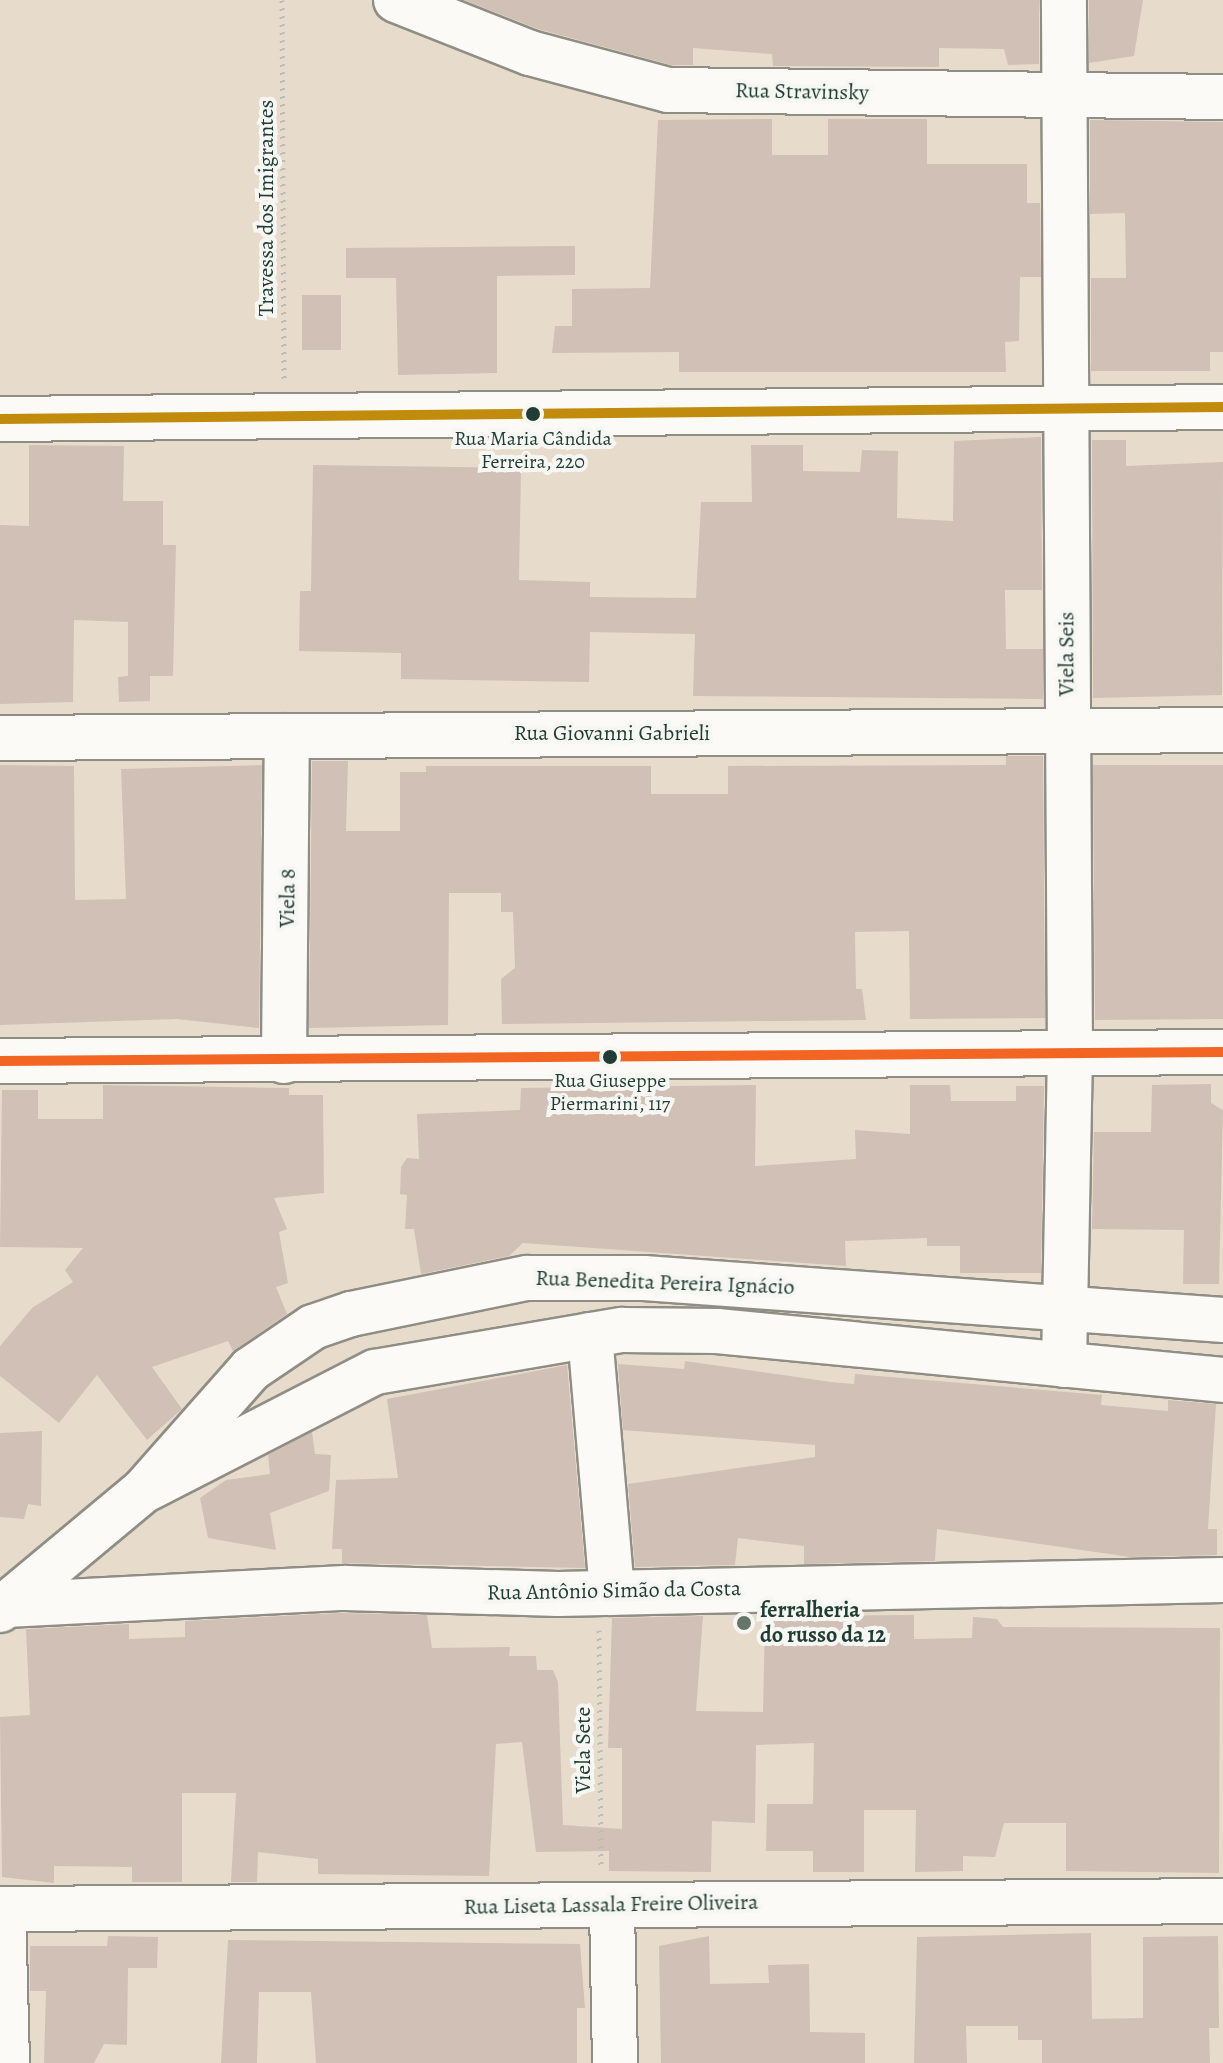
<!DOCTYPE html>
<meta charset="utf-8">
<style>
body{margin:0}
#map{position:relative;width:1223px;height:2063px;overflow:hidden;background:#e7dccc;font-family:Alegreya,serif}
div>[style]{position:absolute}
.building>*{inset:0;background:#d0c0b6}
.path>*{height:5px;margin-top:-2.5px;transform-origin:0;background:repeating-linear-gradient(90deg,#bcbdb9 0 2px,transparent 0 8px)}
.roads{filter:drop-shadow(2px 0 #8e8e84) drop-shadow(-2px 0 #8e8e84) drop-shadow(0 2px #8e8e84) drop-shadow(0 -2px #8e8e84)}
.minor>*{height:44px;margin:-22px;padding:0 22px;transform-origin:22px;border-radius:22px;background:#fbfaf7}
.bus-1>*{height:10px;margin:-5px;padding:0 5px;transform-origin:5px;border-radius:5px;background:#c18c0d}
.bus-2>*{height:10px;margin:-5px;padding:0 5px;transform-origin:5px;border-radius:5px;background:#f26522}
.dots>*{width:22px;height:22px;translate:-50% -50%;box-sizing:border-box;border:4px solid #f6f6f2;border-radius:50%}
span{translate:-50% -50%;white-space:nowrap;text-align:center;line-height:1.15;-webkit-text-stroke:8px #f6f6f2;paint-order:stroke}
.bus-label{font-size:20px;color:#1f3d34}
.street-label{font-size:22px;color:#1f3d34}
.poi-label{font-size:22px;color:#1f3d34;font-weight:700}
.left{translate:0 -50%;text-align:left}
</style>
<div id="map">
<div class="building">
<i style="clip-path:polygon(464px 0,1039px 0,1039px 64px,1008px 65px,1004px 49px,939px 48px,939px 67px,773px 66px,772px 54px,693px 48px,693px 65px,671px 65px,538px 29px)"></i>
<i style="clip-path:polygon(1089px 0,1143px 0,1134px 56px,1089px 63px)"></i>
<i style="clip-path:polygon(772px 119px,772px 155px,828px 155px,828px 119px,927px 119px,927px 164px,1027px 164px,1027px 203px,1040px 203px,1041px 277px,1020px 277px,1019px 341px,1005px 342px,1006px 372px,679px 372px,679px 352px,552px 353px,555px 326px,572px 326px,572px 289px,650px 288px,658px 120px)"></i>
<i style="clip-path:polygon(1090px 120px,1223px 122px,1223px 352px,1210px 352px,1210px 371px,1091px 371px,1091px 278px,1126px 278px,1125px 213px,1090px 214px)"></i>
<i style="clip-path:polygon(575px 246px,575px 275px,497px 276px,497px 373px,398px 375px,396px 278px,346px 278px,346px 248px)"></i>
<i style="clip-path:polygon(302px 295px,341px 295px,341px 350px,302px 350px)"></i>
<i style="clip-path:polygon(1041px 437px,1042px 590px,1005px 590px,1006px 649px,1043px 649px,1043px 699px,693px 696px,695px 634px,590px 632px,589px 682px,401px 679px,401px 653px,299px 651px,300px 591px,311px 591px,313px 465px,521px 468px,519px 580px,590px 582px,590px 597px,696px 598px,701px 502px,752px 502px,751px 445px,803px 445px,803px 471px,860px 472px,862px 450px,898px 451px,897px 518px,953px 521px,954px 441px)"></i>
<i style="clip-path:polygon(1092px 440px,1126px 440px,1126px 466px,1223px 462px,1222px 695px,1093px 698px)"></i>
<i style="clip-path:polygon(29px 445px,124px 446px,123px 501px,163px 501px,163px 545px,176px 545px,173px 676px,150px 676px,150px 701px,119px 702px,118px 677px,128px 676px,128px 622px,74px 620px,73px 702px,0 704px,0 525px,29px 526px)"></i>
<i style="clip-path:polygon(1006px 756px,1043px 756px,1045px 1018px,910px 1019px,909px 931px,855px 932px,856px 989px,862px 989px,866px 1020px,502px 1024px,501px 979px,515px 968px,513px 912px,501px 912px,501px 893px,449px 893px,448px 1025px,309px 1028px,312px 761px,348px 761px,346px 831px,400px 831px,400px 772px,426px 772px,426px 766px,651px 766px,651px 794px,728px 794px,728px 766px,1006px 765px)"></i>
<i style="clip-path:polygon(0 765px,74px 766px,75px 900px,126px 899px,121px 769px,262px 765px,259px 1028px,177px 1019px,0 1025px)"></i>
<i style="clip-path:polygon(1093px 765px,1223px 765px,1223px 1019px,1095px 1020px)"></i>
<i style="clip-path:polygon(1211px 1084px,1211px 1103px,1223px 1110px,1219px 1284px,1183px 1284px,1184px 1230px,1092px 1229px,1094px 1132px,1151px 1132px,1152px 1085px)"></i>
<i style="clip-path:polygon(103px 1085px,289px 1088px,289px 1095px,323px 1095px,324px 1193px,274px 1198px,287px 1229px,279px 1232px,288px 1283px,276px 1287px,287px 1314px,233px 1351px,228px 1341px,152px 1367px,182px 1409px,147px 1440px,97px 1375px,59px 1423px,0 1376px,0 1346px,32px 1308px,73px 1282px,65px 1270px,83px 1248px,0 1247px,2px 1090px,38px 1090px,38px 1119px,103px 1119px)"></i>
<i style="clip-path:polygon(756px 1085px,755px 1166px,856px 1159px,855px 1130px,910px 1134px,910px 1085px,950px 1085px,951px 1101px,1016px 1101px,1016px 1086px,1044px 1086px,1041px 1273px,960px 1273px,960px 1246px,927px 1246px,927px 1238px,845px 1241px,846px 1266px,523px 1243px,509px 1256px,421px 1274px,414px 1229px,405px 1229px,407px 1195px,400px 1194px,401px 1167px,407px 1158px,419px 1159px,417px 1114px,520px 1110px,521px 1088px)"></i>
<i style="clip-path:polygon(685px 1361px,831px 1382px,854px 1384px,855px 1374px,1102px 1395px,1101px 1405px,1168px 1411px,1168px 1400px,1216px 1404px,1208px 1529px,1217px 1529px,1217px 1555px,1130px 1557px,937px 1529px,935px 1561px,804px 1564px,804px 1546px,738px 1538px,735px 1565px,635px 1567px,628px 1484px,815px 1457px,815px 1445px,623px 1430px,618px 1364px,684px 1369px)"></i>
<i style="clip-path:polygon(567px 1365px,585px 1568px,342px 1563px,342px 1549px,332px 1549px,336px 1480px,398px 1478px,387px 1399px)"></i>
<i style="clip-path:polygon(42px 1431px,41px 1506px,28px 1504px,24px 1519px,0 1517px,0 1433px)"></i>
<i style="clip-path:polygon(312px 1432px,315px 1454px,331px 1455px,329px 1491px,270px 1513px,276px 1550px,208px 1538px,200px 1498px,226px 1480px,270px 1474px,268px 1455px)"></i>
<i style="clip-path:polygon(340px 1613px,427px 1615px,432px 1648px,510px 1647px,509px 1656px,536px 1656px,537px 1670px,553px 1670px,558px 1682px,563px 1825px,622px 1829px,622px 1748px,608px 1748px,612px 1618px,703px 1616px,696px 1711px,763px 1712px,765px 1616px,914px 1615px,914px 1639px,972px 1638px,973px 1617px,997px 1619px,1003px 1627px,1220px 1628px,1219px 1873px,1066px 1871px,1066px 1823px,1004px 1823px,995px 1857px,963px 1856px,963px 1871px,915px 1872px,916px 1810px,864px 1810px,864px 1872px,813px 1872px,813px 1851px,766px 1851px,767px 1804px,813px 1804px,814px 1743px,756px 1745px,755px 1823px,712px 1821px,711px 1872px,609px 1871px,609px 1851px,536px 1852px,522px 1742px,496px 1744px,489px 1876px,318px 1874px,318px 1859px,258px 1852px,257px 1882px,231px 1882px,236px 1793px,182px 1793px,182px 1882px,132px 1882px,132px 1867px,54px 1866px,54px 1883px,2px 1877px,0 1717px,30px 1715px,26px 1629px,129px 1624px,129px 1639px,185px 1637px,185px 1621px)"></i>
<i style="clip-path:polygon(1091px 1933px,1092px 2019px,1143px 2018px,1143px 1937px,1218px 1936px,1219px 2028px,1209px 2028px,1210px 2063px,1042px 2063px,1042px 2040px,1018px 2040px,1018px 2026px,966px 2026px,967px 2063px,914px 2063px,917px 1937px)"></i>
<i style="clip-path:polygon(108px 1936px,158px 1937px,157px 1968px,128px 1968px,127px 2045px,104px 2044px,94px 2063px,44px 2063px,46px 1991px,30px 1991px,30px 1946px,107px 1946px)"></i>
<i style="clip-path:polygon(709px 1936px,710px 1984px,769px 1983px,768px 1965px,809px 1964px,810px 2032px,865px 2033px,865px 2063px,661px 2063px,659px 1946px)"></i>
<i style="clip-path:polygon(228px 1940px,580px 1944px,585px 2008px,577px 2008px,577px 2063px,316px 2063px,311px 1992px,259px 1992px,257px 2063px,221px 2063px)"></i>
</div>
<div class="path">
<i style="left:282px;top:0;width:379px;rotate:89.7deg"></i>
<i style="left:599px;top:1630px;width:238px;rotate:89.5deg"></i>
</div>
<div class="roads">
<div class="minor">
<i style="left:396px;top:0;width:144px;rotate:21.6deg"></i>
<i style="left:530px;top:53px;width:143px;rotate:15deg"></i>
<i style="left:668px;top:90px;width:555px;rotate:0.72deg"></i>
<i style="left:0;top:419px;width:1223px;rotate:-0.56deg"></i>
<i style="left:0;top:738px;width:1223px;rotate:-0.37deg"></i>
<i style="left:0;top:1061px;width:1223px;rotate:-0.42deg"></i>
<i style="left:284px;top:1061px;width:325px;rotate:-89.5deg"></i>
<i style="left:590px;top:1335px;width:259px;rotate:85.1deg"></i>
<i style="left:1064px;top:1365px;width:310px;rotate:-88.9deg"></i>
<i style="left:1070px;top:1055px;width:1055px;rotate:-90.33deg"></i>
<i style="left:149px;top:1488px;width:254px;rotate:-27.2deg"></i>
<i style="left:375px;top:1372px;width:251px;rotate:-9.7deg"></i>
<i style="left:622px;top:1330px;width:95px;rotate:0.6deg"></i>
<i style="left:717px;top:1331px;width:508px;rotate:5.53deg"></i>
<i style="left:6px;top:1605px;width:339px;rotate:-2.9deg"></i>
<i style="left:345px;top:1588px;width:213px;rotate:1.6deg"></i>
<i style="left:558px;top:1594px;width:665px;rotate:-1.21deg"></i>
<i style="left:0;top:1610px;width:186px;rotate:-39.8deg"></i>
<i style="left:143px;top:1491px;width:163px;rotate:-48.5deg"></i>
<i style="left:251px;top:1369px;width:75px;rotate:-34.1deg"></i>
<i style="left:313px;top:1327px;width:40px;rotate:-18.9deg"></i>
<i style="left:351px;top:1314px;width:180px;rotate:-11.6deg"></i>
<i style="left:527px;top:1278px;width:117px"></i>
<i style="left:644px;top:1278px;width:581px;rotate:4.15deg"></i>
<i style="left:612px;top:1907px;width:156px;rotate:88.9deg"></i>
<i style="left:0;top:1909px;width:1223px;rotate:-0.37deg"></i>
<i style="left:3px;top:1909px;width:154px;rotate:88.5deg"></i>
</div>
</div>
<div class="bus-1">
<i style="left:0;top:419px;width:1223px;rotate:-0.56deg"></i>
</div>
<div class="bus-2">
<i style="left:0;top:1061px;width:1223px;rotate:-0.42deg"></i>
</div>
<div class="dots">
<i style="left:533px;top:414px;background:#1f3d34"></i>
<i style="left:610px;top:1057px;background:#1f3d34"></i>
<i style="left:744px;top:1623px;background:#657569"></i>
</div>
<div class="bus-label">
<span style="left:533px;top:450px">Rua Maria Cândida<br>Ferreira, 220</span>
<span style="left:610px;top:1092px">Rua Giuseppe<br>Piermarini, 117</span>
</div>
<div class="street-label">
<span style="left:802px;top:92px;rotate:1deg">Rua Stravinsky</span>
<span style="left:267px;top:208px;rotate:-90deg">Travessa dos Imigrantes</span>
<span style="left:1067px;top:654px;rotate:-90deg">Viela Seis</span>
<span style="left:612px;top:734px">Rua Giovanni Gabrieli</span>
<span style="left:288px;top:898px;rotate:-89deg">Viela 8</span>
<span style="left:665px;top:1283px;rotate:2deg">Rua Benedita Pereira Ignácio</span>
<span style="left:614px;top:1591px;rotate:-1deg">Rua Antônio Simão da Costa</span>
<span style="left:584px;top:1750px;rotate:-90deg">Viela Sete</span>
<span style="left:611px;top:1905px;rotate:-1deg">Rua Liseta Lassala Freire Oliveira</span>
</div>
<div class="poi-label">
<span class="left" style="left:760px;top:1623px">ferralheria<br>do russo da 12</span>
</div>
</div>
